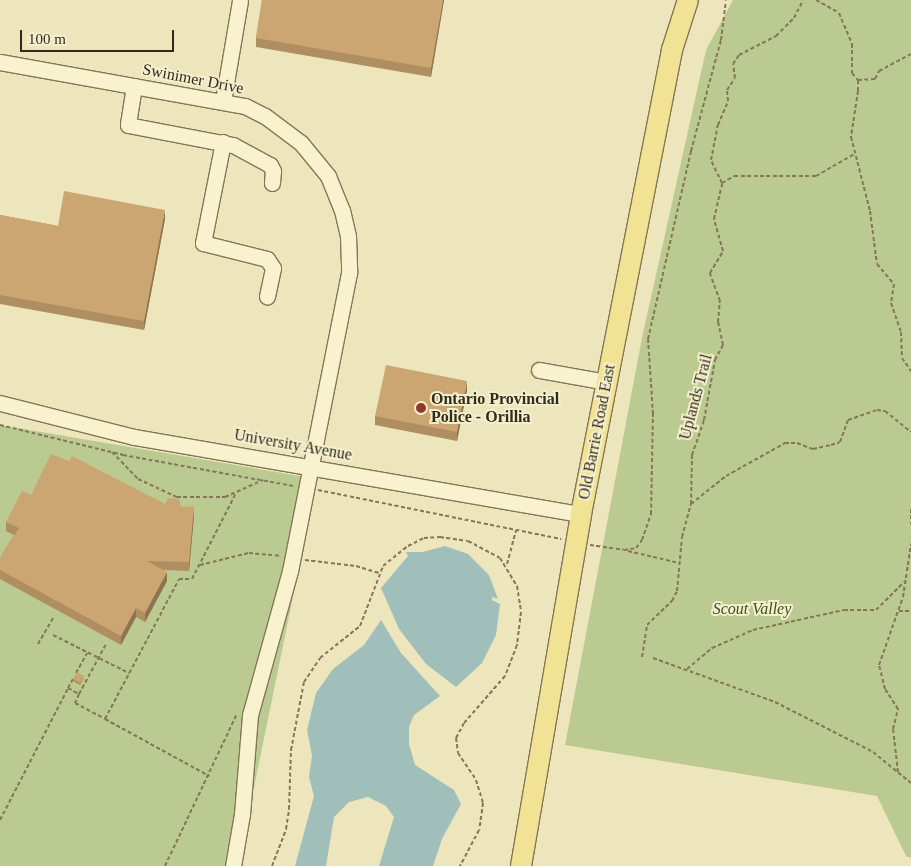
<!DOCTYPE html>
<style>
body{margin:0}
#map{position:relative;width:911px;height:866px;overflow:hidden;background:#ede6bc;font-family:Georgia,serif}
div>[style]{position:absolute}
.green>*{inset:0;background:#baca91}
.water>*{inset:0;background:#a0beba}
.path>*{height:2px;margin-top:-1px;transform-origin:0;background:repeating-linear-gradient(90deg,#847656 0 4px,transparent 0 6.5px)}
.roads{filter:drop-shadow(1px 0 #847656) drop-shadow(-1px 0 #847656) drop-shadow(0 1px #847656) drop-shadow(0 -1px #847656)}
.minor>*{height:15px;margin:-7.5px;padding:0 7.5px;transform-origin:7.5px;border-radius:7.5px;background:#f8f2cf}
.major>*{height:20px;margin:-10px;padding:0 10px;transform-origin:10px;border-radius:10px;background:#f1e393}
.wall>*{inset:0;background:#af8f62}
.shaded-wall>*{inset:0;background:#8e7450}
.building>*{inset:0;background:#cba672}
.dots>*{width:14px;height:14px;translate:-50% -50%;box-sizing:border-box;border:2px solid #f4efcc;border-radius:50%}
span{translate:-50% -50%;white-space:nowrap;text-align:center;line-height:1.15;-webkit-text-stroke:4px #f4efcc;paint-order:stroke}
.street-label{font-size:16px;color:#332b1b}
.poi-label{font-size:16px;color:#332b1b;font-weight:700}
.left{translate:0 -50%;text-align:left}
.park-label{font-size:16px;color:#3c4f22;font-style:italic}
.scale{position:absolute;left:20px;top:30px;width:154px;height:22px;box-sizing:border-box;border:2px solid #332b1b;border-top:0;padding-left:6px;font-size:15px;line-height:18px;white-space:nowrap;color:#332b1b;-webkit-text-stroke:4px #f4efcc;paint-order:stroke}
</style>
<div id="map">
<div class="green">
<i style="clip-path:polygon(733px 0,911px 0,911px 858px,906px 856px,877px 796px,565px 745px,642px 338px,706px 50px)"></i>
<i style="clip-path:polygon(0 425px,317px 479px,238px 866px,0 866px)"></i>
</div>
<div class="water">
<i style="clip-path:polygon(445px 546px,468px 554px,489px 575px,498px 599px,492px 597px,492px 600px,500px 604px,496px 635px,482px 663px,456px 687px,426px 664px,399px 629px,381px 588px,408px 556px,406px 552px,422px 552px)"></i>
<i style="clip-path:polygon(381px 620px,401px 653px,440px 696px,414px 715px,409px 727px,409px 744px,415px 765px,454px 790px,461px 804px,442px 839px,433px 866px,379px 866px,394px 817px,386px 806px,368px 797px,349px 802px,334px 817px,326px 866px,295px 866px,314px 796px,309px 777px,312px 756px,307px 730px,316px 693px,333px 669px,364px 645px)"></i>
</div>
<div class="path">
<i style="left:816px;top:0;width:26px;rotate:29deg"></i>
<i style="left:839px;top:13px;width:34px;rotate:67deg"></i>
<i style="left:852px;top:44px;width:29px;rotate:90deg"></i>
<i style="left:852px;top:73px;width:9px;rotate:49deg"></i>
<i style="left:858px;top:80px;width:11px;rotate:90deg"></i>
<i style="left:858px;top:91px;width:47px;rotate:98.7deg"></i>
<i style="left:851px;top:137px;width:76px;rotate:75.6deg"></i>
<i style="left:870px;top:211px;width:53px;rotate:82.5deg"></i>
<i style="left:877px;top:264px;width:26px;rotate:50deg"></i>
<i style="left:894px;top:284px;width:19px;rotate:99deg"></i>
<i style="left:891px;top:303px;width:31px;rotate:71deg"></i>
<i style="left:901px;top:332px;width:26px;rotate:88deg"></i>
<i style="left:902px;top:358px;width:16px;rotate:55deg"></i>
<i style="left:858px;top:80px;width:17px;rotate:-3deg"></i>
<i style="left:875px;top:79px;width:9px;rotate:-63deg"></i>
<i style="left:879px;top:71px;width:36px;rotate:-28deg"></i>
<i style="left:722px;top:183px;width:25px;rotate:-116deg"></i>
<i style="left:711px;top:160px;width:36px;rotate:-79deg"></i>
<i style="left:718px;top:125px;width:26px;rotate:-67deg"></i>
<i style="left:728px;top:101px;width:11px;rotate:-95deg"></i>
<i style="left:727px;top:90px;width:14px;rotate:-56deg"></i>
<i style="left:735px;top:78px;width:14px;rotate:-98deg"></i>
<i style="left:733px;top:64px;width:11px;rotate:-56deg"></i>
<i style="left:739px;top:55px;width:42px;rotate:-27.2deg"></i>
<i style="left:776px;top:36px;width:25px;rotate:-45deg"></i>
<i style="left:794px;top:18px;width:20px;rotate:-63deg"></i>
<i style="left:722px;top:183px;width:14px;rotate:-30deg"></i>
<i style="left:734px;top:176px;width:82px"></i>
<i style="left:816px;top:176px;width:46px;rotate:-29.9deg"></i>
<i style="left:0;top:425px;width:127px;rotate:13.7deg"></i>
<i style="left:123px;top:455px;width:174px;rotate:10.3deg"></i>
<i style="left:112px;top:452px;width:37px;rotate:46deg"></i>
<i style="left:138px;top:479px;width:43px;rotate:24.8deg"></i>
<i style="left:177px;top:497px;width:48px"></i>
<i style="left:225px;top:497px;width:42px;rotate:-24.1deg"></i>
<i style="left:318px;top:490px;width:248px;rotate:11.4deg"></i>
<i style="left:691px;top:504px;width:45px;rotate:-38.7deg"></i>
<i style="left:726px;top:476px;width:68px;rotate:-29.2deg"></i>
<i style="left:785px;top:443px;width:12px"></i>
<i style="left:797px;top:443px;width:17px;rotate:21deg"></i>
<i style="left:813px;top:449px;width:18px;rotate:-13deg"></i>
<i style="left:831px;top:445px;width:9px;rotate:-18deg"></i>
<i style="left:840px;top:442px;width:23px;rotate:-70deg"></i>
<i style="left:848px;top:420px;width:31px;rotate:-19deg"></i>
<i style="left:877px;top:410px;width:8px;rotate:7deg"></i>
<i style="left:885px;top:411px;width:33px;rotate:39deg"></i>
<i style="left:911px;top:509px;width:15px;rotate:90deg"></i>
<i style="left:590px;top:545px;width:34px;rotate:8deg"></i>
<i style="left:624px;top:550px;width:12px;rotate:-9deg"></i>
<i style="left:636px;top:548px;width:10px;rotate:-53deg"></i>
<i style="left:642px;top:540px;width:28px;rotate:-71deg"></i>
<i style="left:651px;top:514px;width:100px;rotate:-88.9deg"></i>
<i style="left:653px;top:414px;width:75px;rotate:-93.8deg"></i>
<i style="left:648px;top:339px;width:193px;rotate:-77.1deg"></i>
<i style="left:691px;top:151px;width:115px;rotate:-74.9deg"></i>
<i style="left:721px;top:40px;width:40px;rotate:-82.9deg"></i>
<i style="left:628px;top:551px;width:52px;rotate:13.2deg"></i>
<i style="left:305px;top:560px;width:51px;rotate:6.7deg"></i>
<i style="left:356px;top:566px;width:24px;rotate:17deg"></i>
<i style="left:507px;top:564px;width:35px;rotate:-75deg"></i>
<i style="left:200px;top:565px;width:50px;rotate:-13.8deg"></i>
<i style="left:249px;top:553px;width:32px;rotate:5deg"></i>
<i style="left:899px;top:611px;width:12px"></i>
<i style="left:53px;top:635px;width:85px;rotate:26.6deg"></i>
<i style="left:38px;top:644px;width:30px;rotate:-60deg"></i>
<i style="left:642px;top:657px;width:32px;rotate:-81deg"></i>
<i style="left:647px;top:625px;width:35px;rotate:-44deg"></i>
<i style="left:672px;top:601px;width:11px;rotate:-63deg"></i>
<i style="left:677px;top:591px;width:54px;rotate:-84.7deg"></i>
<i style="left:682px;top:537px;width:34px;rotate:-75deg"></i>
<i style="left:691px;top:504px;width:49px;rotate:-88.8deg"></i>
<i style="left:692px;top:455px;width:37px;rotate:-71deg"></i>
<i style="left:704px;top:420px;width:61px;rotate:-79.6deg"></i>
<i style="left:715px;top:360px;width:17px;rotate:-62deg"></i>
<i style="left:723px;top:345px;width:24px;rotate:-102deg"></i>
<i style="left:718px;top:322px;width:21px;rotate:-85deg"></i>
<i style="left:720px;top:301px;width:30px;rotate:-110deg"></i>
<i style="left:710px;top:273px;width:26px;rotate:-59deg"></i>
<i style="left:723px;top:251px;width:33px;rotate:-106deg"></i>
<i style="left:714px;top:219px;width:37px;rotate:-77deg"></i>
<i style="left:653px;top:658px;width:130px;rotate:19.8deg"></i>
<i style="left:775px;top:702px;width:110px;rotate:27deg"></i>
<i style="left:873px;top:752px;width:49px;rotate:39.2deg"></i>
<i style="left:687px;top:669px;width:33px;rotate:-40deg"></i>
<i style="left:712px;top:648px;width:45px;rotate:-23.7deg"></i>
<i style="left:753px;top:630px;width:93px;rotate:-12.4deg"></i>
<i style="left:844px;top:610px;width:32px"></i>
<i style="left:876px;top:610px;width:40px;rotate:-45deg"></i>
<i style="left:76px;top:673px;width:23px;rotate:-61deg"></i>
<i style="left:68px;top:688px;width:10px;rotate:-61deg"></i>
<i style="left:79px;top:694px;width:10px;rotate:114deg"></i>
<i style="left:75px;top:703px;width:34px;rotate:28deg"></i>
<i style="left:105px;top:719px;width:158px;rotate:-62.1deg"></i>
<i style="left:179px;top:579px;width:13px"></i>
<i style="left:192px;top:579px;width:97px;rotate:-62.9deg"></i>
<i style="left:105px;top:719px;width:119px;rotate:28.7deg"></i>
<i style="left:898px;top:772px;width:43px;rotate:-96.6deg"></i>
<i style="left:893px;top:729px;width:21px;rotate:-76deg"></i>
<i style="left:898px;top:709px;width:24px;rotate:-123deg"></i>
<i style="left:885px;top:689px;width:25px;rotate:-104deg"></i>
<i style="left:879px;top:665px;width:72px;rotate:-70.6deg"></i>
<i style="left:903px;top:597px;width:54px;rotate:-81.4deg"></i>
<i style="left:0;top:820px;width:148px;rotate:-62.7deg"></i>
<i style="left:68px;top:688px;width:13px;rotate:29deg"></i>
<i style="left:79px;top:694px;width:57px;rotate:-61.6deg"></i>
<i style="left:165px;top:866px;width:168px;rotate:-64.7deg"></i>
<i style="left:272px;top:866px;width:40px;rotate:-69deg"></i>
<i style="left:286px;top:829px;width:20px;rotate:-81deg"></i>
<i style="left:289px;top:809px;width:59px;rotate:-88.1deg"></i>
<i style="left:291px;top:750px;width:69px;rotate:-79.2deg"></i>
<i style="left:304px;top:682px;width:29px;rotate:-56deg"></i>
<i style="left:320px;top:658px;width:51px;rotate:-38.7deg"></i>
<i style="left:360px;top:626px;width:64px;rotate:-69deg"></i>
<i style="left:383px;top:566px;width:32px;rotate:-39deg"></i>
<i style="left:408px;top:546px;width:18px;rotate:-27deg"></i>
<i style="left:424px;top:538px;width:16px;rotate:-4deg"></i>
<i style="left:440px;top:537px;width:28px;rotate:8deg"></i>
<i style="left:468px;top:541px;width:36px;rotate:28deg"></i>
<i style="left:500px;top:558px;width:33px;rotate:59deg"></i>
<i style="left:517px;top:586px;width:26px;rotate:81deg"></i>
<i style="left:521px;top:612px;width:33px;rotate:97deg"></i>
<i style="left:517px;top:645px;width:33px;rotate:111deg"></i>
<i style="left:505px;top:676px;width:62px;rotate:131.1deg"></i>
<i style="left:464px;top:723px;width:17px;rotate:118deg"></i>
<i style="left:456px;top:738px;width:15px;rotate:82deg"></i>
<i style="left:458px;top:753px;width:32px;rotate:56deg"></i>
<i style="left:476px;top:780px;width:24px;rotate:73deg"></i>
<i style="left:483px;top:803px;width:27px;rotate:98deg"></i>
<i style="left:479px;top:830px;width:41px;rotate:117.8deg"></i>
</div>
<div class="roads">
<div class="minor">
<i style="left:0;top:62px;width:249px;rotate:10.2deg"></i>
<i style="left:245px;top:106px;width:22px;rotate:27deg"></i>
<i style="left:265px;top:116px;width:45px;rotate:36.9deg"></i>
<i style="left:301px;top:143px;width:43px;rotate:50.7deg"></i>
<i style="left:328px;top:176px;width:37px;rotate:68deg"></i>
<i style="left:342px;top:210px;width:27px;rotate:77deg"></i>
<i style="left:348px;top:236px;width:37px;rotate:88deg"></i>
<i style="left:349px;top:273px;width:304px;rotate:101.2deg"></i>
<i style="left:290px;top:571px;width:149px;rotate:105.5deg"></i>
<i style="left:250px;top:715px;width:99px;rotate:94.6deg"></i>
<i style="left:242px;top:814px;width:53px;rotate:99.8deg"></i>
<i style="left:134px;top:86px;width:39px;rotate:99deg"></i>
<i style="left:128px;top:125px;width:107px;rotate:10.8deg"></i>
<i style="left:233px;top:145px;width:42px;rotate:28.4deg"></i>
<i style="left:270px;top:165px;width:7px;rotate:63deg"></i>
<i style="left:273px;top:171px;width:12px;rotate:95deg"></i>
<i style="left:223px;top:101px;width:102px;rotate:-80.4deg"></i>
<i style="left:223px;top:142px;width:103px;rotate:101.2deg"></i>
<i style="left:203px;top:243px;width:66px;rotate:14deg"></i>
<i style="left:267px;top:259px;width:11px;rotate:56deg"></i>
<i style="left:273px;top:268px;width:29px;rotate:102deg"></i>
<i style="left:539px;top:370px;width:69px;rotate:10deg"></i>
<i style="left:0;top:403px;width:138px;rotate:14.2deg"></i>
<i style="left:134px;top:437px;width:454px;rotate:9.8deg"></i>
</div>
<div class="major">
<i style="left:521px;top:866px;width:357px;rotate:-80.3deg"></i>
<i style="left:581px;top:514px;width:473px;rotate:-78.9deg"></i>
<i style="left:672px;top:50px;width:52px;rotate:-72.3deg"></i>
</div>
</div>
<div class="wall">
<i style="clip-path:polygon(262px 0,444px 0,431px 77px,256px 47px,256px 38px)"></i>
<i style="clip-path:polygon(0 215px,58px 226px,165px 219px,144px 330px,0 304px)"></i>
<i style="clip-path:polygon(467px 390px,457px 441px,375px 425px,375px 416px)"></i>
<i style="clip-path:polygon(31px 495px,165px 504px,181px 507px,194px 516px,189px 571px,164px 570px,167px 581px,145px 622px,136px 617px,121px 645px,0 579px,0 558px,14px 535px,6px 531px,6px 522px)"></i>
<i style="clip-path:polygon(84px 678px,80px 685px,73px 681px,73px 679px)"></i>
</div>
<div class="shaded-wall">
<i style="clip-path:polygon(443px 0,444px 0,431px 77px,431px 68px)"></i>
<i style="clip-path:polygon(165px 210px,165px 219px,144px 330px,144px 321px)"></i>
<i style="clip-path:polygon(467px 381px,467px 390px,457px 441px,457px 432px)"></i>
<i style="clip-path:polygon(194px 506px,194px 516px,189px 571px,189px 562px)"></i>
<i style="clip-path:polygon(167px 572px,167px 581px,145px 622px,145px 613px)"></i>
<i style="clip-path:polygon(136px 608px,136px 617px,121px 645px,121px 636px)"></i>
</div>
<div class="building">
<i style="clip-path:polygon(262px 0,443px 0,431px 68px,256px 38px)"></i>
<i style="clip-path:polygon(64px 191px,165px 210px,144px 321px,0 295px,0 215px,58px 226px)"></i>
<i style="clip-path:polygon(386px 365px,467px 381px,457px 432px,375px 416px)"></i>
<i style="clip-path:polygon(51px 454px,69px 461px,72px 456px,165px 504px,168px 498px,179px 499px,181px 507px,194px 506px,189px 562px,147px 561px,167px 572px,145px 613px,136px 608px,121px 636px,0 570px,0 558px,19px 528px,6px 522px,22px 491px,31px 495px)"></i>
<i style="clip-path:polygon(77px 672px,84px 676px,80px 683px,73px 679px)"></i>
</div>
<div class="dots">
<i style="left:421px;top:408px;background:#923827"></i>
</div>
<div class="street-label">
<span style="left:193px;top:79px;rotate:11deg">Swinimer Drive</span>
<span style="left:696px;top:397px;rotate:-75deg">Uplands Trail</span>
<span style="left:597px;top:432px;rotate:-79deg">Old Barrie Road East</span>
<span style="left:293px;top:445px;rotate:10deg">University Avenue</span>
</div>
<div class="poi-label">
<span class="left" style="left:431px;top:408px">Ontario Provincial<br>Police - Orillia</span>
</div>
<div class="park-label">
<span style="left:752px;top:609px">Scout Valley</span>
</div>
<div class="scale">100 m</div>
</div>
